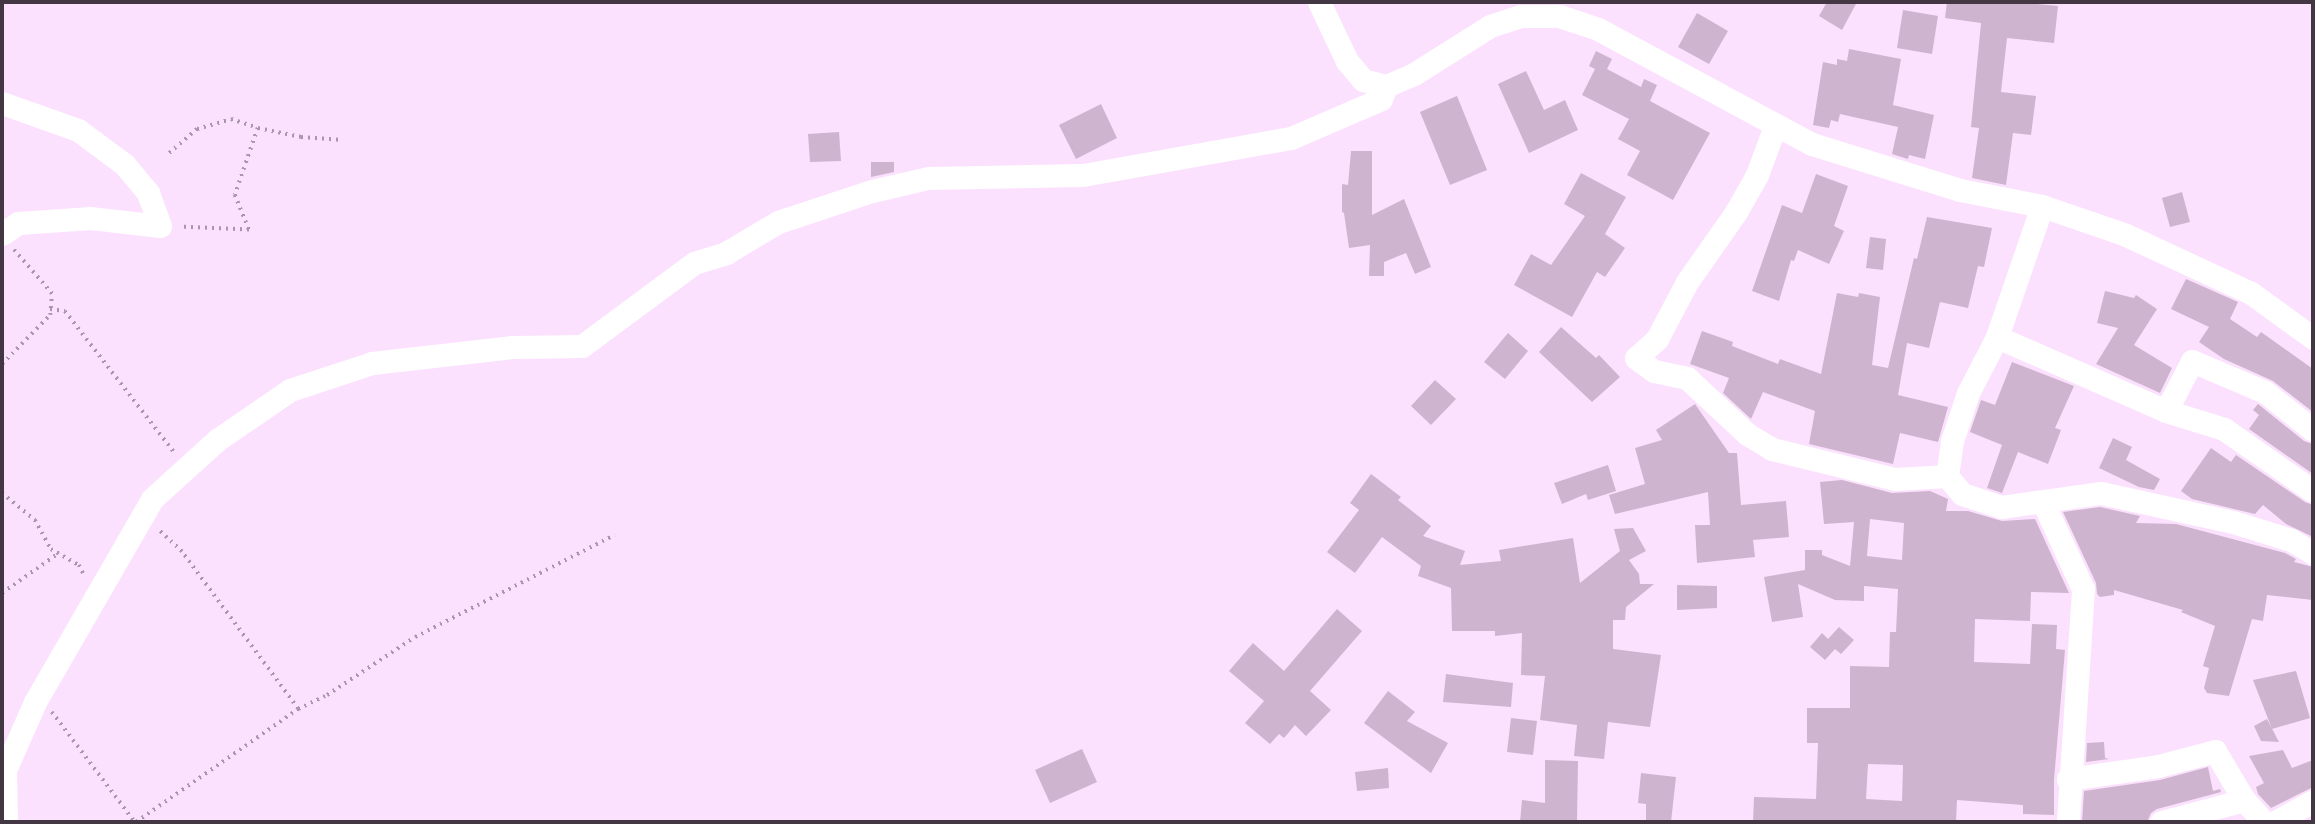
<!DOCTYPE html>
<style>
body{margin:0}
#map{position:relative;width:2315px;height:824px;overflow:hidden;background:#fce1fe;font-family:Figtree,sans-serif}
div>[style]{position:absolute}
.building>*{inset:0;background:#ceb4cf}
.path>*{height:3.5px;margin-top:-1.75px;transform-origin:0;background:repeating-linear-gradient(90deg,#aa96ab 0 2px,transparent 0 7px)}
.minor>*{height:23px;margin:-11.5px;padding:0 11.5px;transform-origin:11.5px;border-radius:11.5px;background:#fff}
span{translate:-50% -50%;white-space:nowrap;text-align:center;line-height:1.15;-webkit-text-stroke:5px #fff;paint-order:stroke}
.frame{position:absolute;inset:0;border:4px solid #423743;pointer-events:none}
</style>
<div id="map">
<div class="building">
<i style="clip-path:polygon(1827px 2px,1857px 2px,1842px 30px,1819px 16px)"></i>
<i style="clip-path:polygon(1947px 2px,2015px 2px,2058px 6px,2054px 43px,2007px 38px,2001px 92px,2036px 96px,2031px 135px,2013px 133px,2006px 185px,1972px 178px,1979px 128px,1971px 127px,1981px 23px,1945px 18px)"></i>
<i style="clip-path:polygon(1903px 10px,1938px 16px,1932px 54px,1897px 48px)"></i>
<i style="clip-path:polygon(1697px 13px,1728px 31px,1709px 64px,1678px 47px)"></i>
<i style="clip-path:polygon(1849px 49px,1901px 59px,1893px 105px,1934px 115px,1925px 159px,1909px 155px,1908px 159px,1892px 154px,1898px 127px,1840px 114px,1838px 122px,1831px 120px,1829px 128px,1813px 125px,1823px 62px,1837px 65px,1837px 59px,1847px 61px)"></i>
<i style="clip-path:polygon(1596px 51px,1612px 59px,1607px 69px,1641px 87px,1644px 79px,1657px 85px,1650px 101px,1710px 133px,1673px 200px,1627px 175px,1640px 151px,1618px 139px,1629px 119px,1582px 95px,1595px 69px,1589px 66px)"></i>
<i style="clip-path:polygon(1526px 71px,1544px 110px,1565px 100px,1578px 130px,1529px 153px,1498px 84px)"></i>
<i style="clip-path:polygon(1457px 96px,1487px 170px,1450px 185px,1420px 112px)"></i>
<i style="clip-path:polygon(1101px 104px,1117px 138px,1076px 159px,1059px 125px)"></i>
<i style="clip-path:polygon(839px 132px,841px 161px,810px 162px,808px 134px)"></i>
<i style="clip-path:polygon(1351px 151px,1372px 151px,1372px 215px,1404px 199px,1431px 267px,1415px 274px,1406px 253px,1384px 262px,1384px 276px,1369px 276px,1370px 245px,1349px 248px,1344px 213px,1342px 212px,1342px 184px,1348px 185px)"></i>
<i style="clip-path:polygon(871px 162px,894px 162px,894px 172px,871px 177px)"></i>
<i style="clip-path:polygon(1581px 173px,1626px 197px,1605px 234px,1625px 248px,1605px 277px,1597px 272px,1572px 317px,1514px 285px,1531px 254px,1551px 265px,1585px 216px,1564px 204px)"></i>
<i style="clip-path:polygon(1816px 174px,1848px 186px,1834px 226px,1844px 231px,1829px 264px,1798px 250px,1794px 261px,1791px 260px,1779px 301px,1752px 291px,1782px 205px,1802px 213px)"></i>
<i style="clip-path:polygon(2182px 192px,2190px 222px,2170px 227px,2162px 198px)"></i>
<i style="clip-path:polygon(1927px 217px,1992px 228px,1984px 267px,1978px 266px,1968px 308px,1940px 302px,1929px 348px,1907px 343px,1898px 395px,1948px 407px,1938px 442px,1900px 433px,1893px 464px,1809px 444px,1815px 411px,1763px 392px,1751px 419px,1723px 393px,1729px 378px,1690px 364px,1702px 331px,1733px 342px,1732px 346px,1778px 364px,1780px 359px,1821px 374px,1837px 293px,1858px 297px,1859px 293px,1880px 297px,1872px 365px,1888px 368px,1914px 258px,1917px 259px)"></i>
<i style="clip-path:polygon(1870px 237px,1886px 239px,1883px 270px,1866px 268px)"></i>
<i style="clip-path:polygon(2186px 279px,2238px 302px,2230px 319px,2257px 337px,2261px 332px,2313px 369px,2313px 412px,2273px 381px,2224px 359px,2199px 342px,2209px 327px,2171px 309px)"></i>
<i style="clip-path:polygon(2105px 291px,2134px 298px,2136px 295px,2157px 309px,2134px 345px,2172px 368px,2160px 393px,2096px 364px,2118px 328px,2097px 323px)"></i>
<i style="clip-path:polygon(1561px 327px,1596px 358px,1599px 355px,1620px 377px,1592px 402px,1539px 352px)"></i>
<i style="clip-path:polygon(1508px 333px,1528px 351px,1505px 379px,1484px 362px)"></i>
<i style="clip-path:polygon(2012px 362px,2074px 386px,2055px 428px,2061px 430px,2048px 464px,2018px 452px,2002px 493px,1987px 488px,2002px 445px,1970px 432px,1981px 400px,1995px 405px)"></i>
<i style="clip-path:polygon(1435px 380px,1456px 399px,1431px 425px,1411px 406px)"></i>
<i style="clip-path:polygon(1695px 404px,1729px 453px,1737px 453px,1741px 505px,1786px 501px,1789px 537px,1753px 540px,1755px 557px,1697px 563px,1695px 525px,1710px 525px,1708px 492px,1615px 514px,1609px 495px,1645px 484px,1635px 448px,1662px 440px,1656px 430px)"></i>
<i style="clip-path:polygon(2258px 404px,2304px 441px,2313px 444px,2313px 474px,2249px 429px,2259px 415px,2253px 410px)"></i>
<i style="clip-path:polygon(2113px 438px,2132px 447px,2126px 460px,2160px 479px,2154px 490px,2139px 487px,2099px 468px)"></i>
<i style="clip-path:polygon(2211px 448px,2231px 462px,2236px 455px,2305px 502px,2313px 505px,2313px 537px,2286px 524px,2263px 505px,2255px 514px,2192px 499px,2181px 491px)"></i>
<i style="clip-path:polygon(1608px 465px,1616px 491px,1588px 500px,1586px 494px,1562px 504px,1554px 483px)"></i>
<i style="clip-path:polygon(1371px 474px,1401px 497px,1398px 500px,1431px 526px,1423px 536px,1465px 551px,1460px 565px,1501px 561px,1499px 550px,1573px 538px,1580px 583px,1620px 551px,1614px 529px,1633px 528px,1646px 551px,1629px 560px,1639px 574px,1640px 584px,1654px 584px,1626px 607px,1625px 620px,1613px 620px,1613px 649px,1661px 655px,1650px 727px,1608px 722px,1604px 759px,1574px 756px,1577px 725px,1540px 720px,1545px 676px,1521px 675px,1522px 633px,1495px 636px,1495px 631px,1452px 631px,1451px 588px,1418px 576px,1421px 566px,1382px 537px,1355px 573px,1327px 552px,1359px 510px,1350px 503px)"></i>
<i style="clip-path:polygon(evenodd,1842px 480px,1892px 493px,1930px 491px,1948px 499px,1946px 511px,1968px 511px,2002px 521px,2035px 519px,2069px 593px,2031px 592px,2030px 621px,1975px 619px,1974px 662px,2030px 664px,2032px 624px,2057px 625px,2056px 649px,2065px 650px,2054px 780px,2054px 815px,2023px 814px,2023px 805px,1957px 800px,1956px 822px,1753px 822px,1754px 797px,1816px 799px,1818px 743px,1807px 743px,1807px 708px,1850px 708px,1850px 666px,1889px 667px,1890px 632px,1896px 632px,1898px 589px,1864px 586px,1864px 601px,1835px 600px,1798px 584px,1803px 617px,1772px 622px,1764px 577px,1805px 570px,1805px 550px,1822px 550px,1822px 555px,1850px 566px,1854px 522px,1824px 524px,1820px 482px,1842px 480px,1870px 519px,1904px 523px,1902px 560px,1867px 556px,1870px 519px,1842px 480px,1868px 764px,1903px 765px,1902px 801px,1866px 799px,1868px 764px)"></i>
<i style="clip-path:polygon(2100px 507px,2140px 516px,2136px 523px,2176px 524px,2285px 553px,2296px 559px,2294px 562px,2313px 567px,2313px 600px,2267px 595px,2263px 621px,2252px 619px,2229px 696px,2207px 693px,2204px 688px,2209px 668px,2203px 666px,2215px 626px,2181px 612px,2183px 610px,2114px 590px,2114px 595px,2100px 597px,2097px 594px,2096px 583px,2063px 512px)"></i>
<i style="clip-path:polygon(1677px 585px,1717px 586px,1717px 608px,1677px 610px)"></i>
<i style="clip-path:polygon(1337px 609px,1362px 631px,1310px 691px,1331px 710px,1306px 736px,1295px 725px,1284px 738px,1279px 734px,1270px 744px,1245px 723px,1264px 701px,1229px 671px,1253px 643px,1284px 671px)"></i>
<i style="clip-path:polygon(1839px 627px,1854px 640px,1841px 654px,1835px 649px,1825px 660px,1810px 647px,1822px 633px,1828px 639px)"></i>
<i style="clip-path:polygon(2296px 671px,2310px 718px,2272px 729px,2253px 680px)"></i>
<i style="clip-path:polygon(1446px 674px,1513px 683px,1511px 707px,1443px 702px)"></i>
<i style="clip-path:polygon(1388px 691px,1415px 712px,1407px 721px,1448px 743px,1431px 773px,1364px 723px)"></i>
<i style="clip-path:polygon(1511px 718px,1537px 721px,1533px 755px,1507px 752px)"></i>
<i style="clip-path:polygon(2267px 719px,2279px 742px,2261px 741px,2254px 726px)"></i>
<i style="clip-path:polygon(2104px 742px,2105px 758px,2109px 759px,2086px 762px,2087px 743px)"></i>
<i style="clip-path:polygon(1082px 749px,1097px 782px,1050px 803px,1035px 770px)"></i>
<i style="clip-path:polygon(2283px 750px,2292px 768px,2313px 760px,2313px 787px,2271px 808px,2258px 794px,2256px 787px,2264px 783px,2249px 756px)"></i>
<i style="clip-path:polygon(1545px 760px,1578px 761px,1577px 822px,1520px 822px,1522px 800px,1545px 803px)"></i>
<i style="clip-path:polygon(2208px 767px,2213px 791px,2220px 789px,2221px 792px,2157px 809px,2151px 813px,2147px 822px,2082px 822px,2084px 791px,2160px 780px)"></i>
<i style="clip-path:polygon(1388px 768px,1389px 788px,1357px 791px,1355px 772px)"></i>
<i style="clip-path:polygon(1641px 773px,1676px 777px,1671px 822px,1646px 822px,1646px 804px,1638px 803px)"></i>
</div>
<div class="path">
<i style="left:258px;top:128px;width:44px;rotate:11.8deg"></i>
<i style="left:301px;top:137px;width:39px;rotate:4deg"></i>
<i style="left:169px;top:153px;width:37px;rotate:-41deg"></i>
<i style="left:197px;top:129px;width:35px;rotate:-16deg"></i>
<i style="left:231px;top:119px;width:28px;rotate:18deg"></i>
<i style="left:258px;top:128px;width:71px;rotate:108.9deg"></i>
<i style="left:235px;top:195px;width:38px;rotate:68deg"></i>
<i style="left:249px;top:230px;width:70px;rotate:-177.5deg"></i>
<i style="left:50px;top:309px;width:15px;rotate:8deg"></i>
<i style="left:65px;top:311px;width:178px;rotate:52.3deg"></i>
<i style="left:2px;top:364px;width:69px;rotate:-45.6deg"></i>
<i style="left:50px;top:315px;width:21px;rotate:-85deg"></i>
<i style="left:52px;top:294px;width:60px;rotate:-130.9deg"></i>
<i style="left:2px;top:493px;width:43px;rotate:39.3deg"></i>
<i style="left:35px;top:520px;width:33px;rotate:61deg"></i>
<i style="left:51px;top:549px;width:32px;rotate:30deg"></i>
<i style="left:79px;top:565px;width:11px;rotate:63deg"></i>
<i style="left:2px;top:593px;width:70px;rotate:-35.1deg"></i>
<i style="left:298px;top:709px;width:32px;rotate:-26deg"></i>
<i style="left:327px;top:695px;width:105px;rotate:-33.4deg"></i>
<i style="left:415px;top:637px;width:224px;rotate:-27.1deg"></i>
<i style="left:52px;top:712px;width:138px;rotate:53deg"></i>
<i style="left:136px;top:822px;width:198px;rotate:-34.9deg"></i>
<i style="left:298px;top:709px;width:195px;rotate:-126.5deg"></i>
<i style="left:182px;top:552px;width:34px;rotate:-137deg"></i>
</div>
<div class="minor">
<i style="left:1319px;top:2px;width:65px;rotate:64.6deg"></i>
<i style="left:1347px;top:61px;width:25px;rotate:50deg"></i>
<i style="left:1363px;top:80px;width:24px;rotate:15deg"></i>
<i style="left:1386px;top:86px;width:30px;rotate:-23deg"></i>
<i style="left:1414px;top:74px;width:90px;rotate:-32.3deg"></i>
<i style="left:1490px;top:26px;width:33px;rotate:-18deg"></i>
<i style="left:1521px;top:16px;width:38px"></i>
<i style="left:1559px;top:16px;width:41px;rotate:18.4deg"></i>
<i style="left:1598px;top:29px;width:243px;rotate:28.3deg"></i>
<i style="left:1812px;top:144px;width:155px;rotate:17.3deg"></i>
<i style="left:1960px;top:190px;width:84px;rotate:11deg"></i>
<i style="left:2042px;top:206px;width:89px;rotate:19deg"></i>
<i style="left:2126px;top:235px;width:138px;rotate:24.9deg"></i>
<i style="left:2251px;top:293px;width:77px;rotate:36deg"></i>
<i style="left:2px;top:103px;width:81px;rotate:19.6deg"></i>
<i style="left:78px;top:130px;width:57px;rotate:36.5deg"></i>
<i style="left:124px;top:164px;width:38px;rotate:50deg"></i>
<i style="left:148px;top:193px;width:35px;rotate:70deg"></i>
<i style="left:160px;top:226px;width:69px;rotate:-173.4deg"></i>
<i style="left:91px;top:218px;width:73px;rotate:176.1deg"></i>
<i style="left:18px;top:223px;width:19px;rotate:145deg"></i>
<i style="left:1775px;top:126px;width:52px;rotate:110.2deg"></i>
<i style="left:1757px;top:175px;width:43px;rotate:119.6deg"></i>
<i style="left:1736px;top:212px;width:85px;rotate:125deg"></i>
<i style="left:1687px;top:282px;width:64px;rotate:117.8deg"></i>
<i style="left:1657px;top:339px;width:28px;rotate:138deg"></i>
<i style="left:1636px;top:358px;width:22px;rotate:36deg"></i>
<i style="left:1654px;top:371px;width:34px;rotate:12deg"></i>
<i style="left:1687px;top:378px;width:82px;rotate:43deg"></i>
<i style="left:1747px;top:434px;width:29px;rotate:31deg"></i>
<i style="left:1772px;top:449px;width:127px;rotate:13.7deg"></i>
<i style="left:1895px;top:479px;width:52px;rotate:-3.3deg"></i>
<i style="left:2042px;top:206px;width:139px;rotate:109deg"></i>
<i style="left:1997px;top:337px;width:63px;rotate:117.4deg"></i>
<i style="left:1968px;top:393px;width:51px;rotate:108.4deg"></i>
<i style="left:1952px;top:441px;width:35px;rotate:98deg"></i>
<i style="left:1947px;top:476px;width:23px;rotate:50deg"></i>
<i style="left:1962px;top:494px;width:41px;rotate:18.4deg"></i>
<i style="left:2001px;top:507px;width:101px;rotate:-8deg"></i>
<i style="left:2101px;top:493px;width:135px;rotate:12.4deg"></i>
<i style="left:2233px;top:522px;width:61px;rotate:17.2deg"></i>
<i style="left:2291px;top:540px;width:26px;rotate:31deg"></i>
<i style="left:1997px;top:337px;width:184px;rotate:23.6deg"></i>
<i style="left:2166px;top:411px;width:61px;rotate:17.2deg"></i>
<i style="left:2224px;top:429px;width:108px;rotate:34.9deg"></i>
<i style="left:2166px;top:411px;width:56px;rotate:-62.5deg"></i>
<i style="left:2192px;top:361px;width:79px;rotate:23deg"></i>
<i style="left:2265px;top:392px;width:61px;rotate:38.4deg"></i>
<i style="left:2043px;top:502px;width:96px;rotate:65.3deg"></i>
<i style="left:2083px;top:589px;width:233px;rotate:93.7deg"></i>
<i style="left:2068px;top:779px;width:91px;rotate:-8.2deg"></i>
<i style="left:2158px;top:766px;width:59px;rotate:-14.7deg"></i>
<i style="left:2215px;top:751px;width:57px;rotate:59.4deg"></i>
<i style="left:2244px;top:800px;width:30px;rotate:48deg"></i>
<i style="left:6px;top:822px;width:52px;rotate:-91.1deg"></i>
<i style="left:5px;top:770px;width:74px;rotate:-66.2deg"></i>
<i style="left:35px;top:702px;width:234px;rotate:-60deg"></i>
<i style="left:152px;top:499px;width:88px;rotate:-42.2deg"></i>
<i style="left:217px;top:440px;width:88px;rotate:-34.4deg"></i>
<i style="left:290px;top:390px;width:86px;rotate:-18.2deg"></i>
<i style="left:372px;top:363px;width:142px;rotate:-6.5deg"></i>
<i style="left:513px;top:347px;width:69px;rotate:-0.8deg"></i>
<i style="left:582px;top:346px;width:139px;rotate:-36.5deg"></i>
<i style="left:694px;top:263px;width:34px;rotate:-17deg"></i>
<i style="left:726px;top:253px;width:61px;rotate:-30.8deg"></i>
<i style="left:778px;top:222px;width:99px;rotate:-18.3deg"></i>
<i style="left:872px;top:191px;width:57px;rotate:-13.1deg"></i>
<i style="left:928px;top:178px;width:155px;rotate:-1.1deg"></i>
<i style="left:1083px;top:175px;width:211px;rotate:-10.1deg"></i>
<i style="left:1291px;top:138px;width:98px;rotate:-23.4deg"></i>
<i style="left:1381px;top:99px;width:14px;rotate:-69deg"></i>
<i style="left:2161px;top:822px;width:86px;rotate:-14.8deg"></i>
<i style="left:2275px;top:822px;width:43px;rotate:-28.9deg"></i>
</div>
<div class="frame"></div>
</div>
